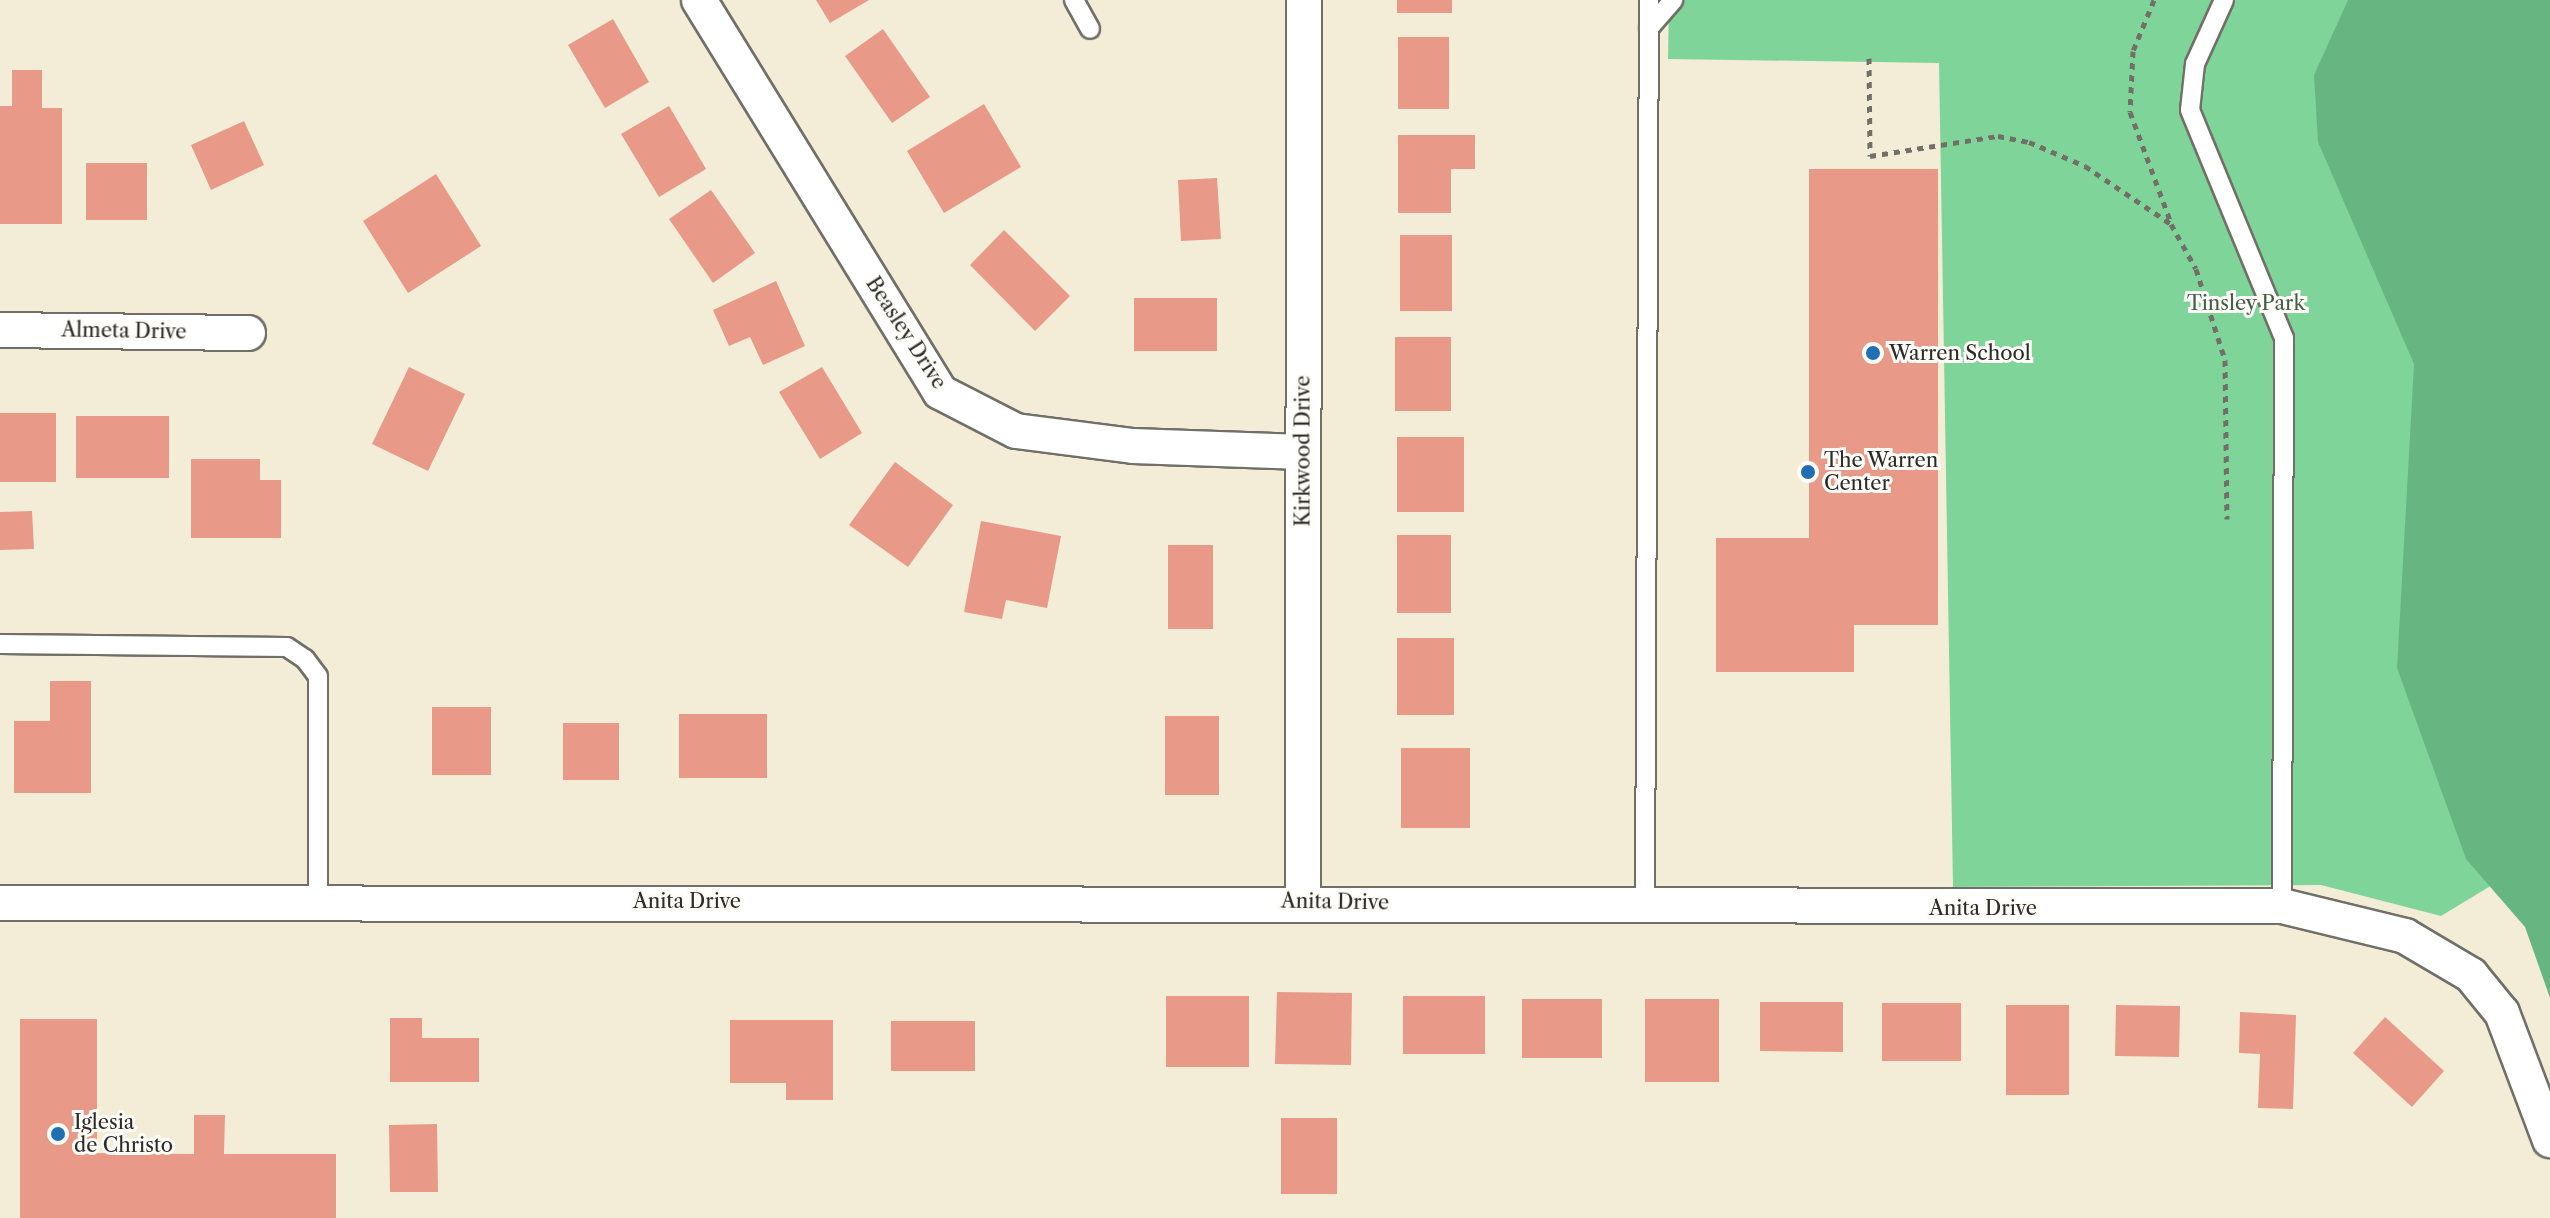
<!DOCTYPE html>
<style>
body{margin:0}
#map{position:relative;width:2550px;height:1218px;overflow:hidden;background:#f3edd8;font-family:"Libre Caslon Text",serif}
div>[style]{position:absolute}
.green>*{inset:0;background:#7fd599}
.forest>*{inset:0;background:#67b681}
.building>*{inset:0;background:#e89987}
.path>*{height:5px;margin-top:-2.5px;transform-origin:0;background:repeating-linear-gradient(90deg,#716f68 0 6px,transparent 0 12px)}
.roads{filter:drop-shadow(2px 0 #716f68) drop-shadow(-2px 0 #716f68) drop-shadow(0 2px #716f68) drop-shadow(0 -2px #716f68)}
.service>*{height:18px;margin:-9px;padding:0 9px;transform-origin:9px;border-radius:9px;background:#fff}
.minor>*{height:34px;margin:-17px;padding:0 17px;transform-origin:17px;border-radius:17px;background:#fff}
.dots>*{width:22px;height:22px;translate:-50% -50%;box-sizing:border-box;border:4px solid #fdfcf7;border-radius:50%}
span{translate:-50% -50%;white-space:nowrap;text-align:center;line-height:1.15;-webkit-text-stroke:6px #fdfcf7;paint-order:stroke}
.park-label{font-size:20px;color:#445e4c}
.street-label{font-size:20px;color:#2b2b2b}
.poi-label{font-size:20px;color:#2b2b2b}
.left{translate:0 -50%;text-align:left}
</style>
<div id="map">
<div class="green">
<i style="clip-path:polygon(1669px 0,2550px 0,2545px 853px,2441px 916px,2321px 885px,1953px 887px,1939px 63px,1668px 59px)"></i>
</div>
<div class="forest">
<i style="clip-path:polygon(2348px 0,2550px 0,2550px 998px,2525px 927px,2466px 859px,2397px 668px,2414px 364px,2318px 142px,2314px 75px)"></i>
</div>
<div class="building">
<i style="clip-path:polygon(816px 0,869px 0,830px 23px)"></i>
<i style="clip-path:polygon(1397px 0,1452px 0,1452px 13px,1397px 13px)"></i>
<i style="clip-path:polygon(613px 19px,649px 82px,605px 108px,568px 45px)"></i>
<i style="clip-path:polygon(883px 29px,930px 97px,892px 123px,845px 56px)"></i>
<i style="clip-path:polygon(1398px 37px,1449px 37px,1449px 109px,1398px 109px)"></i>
<i style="clip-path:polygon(12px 70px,42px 70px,42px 108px,62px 108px,62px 224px,0 224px,0 106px,12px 106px)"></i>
<i style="clip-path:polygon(984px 104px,1021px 167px,944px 213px,907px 151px)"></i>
<i style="clip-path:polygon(669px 106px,706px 169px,659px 197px,621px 134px)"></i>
<i style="clip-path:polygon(244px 121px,264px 165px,211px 190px,191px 145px)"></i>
<i style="clip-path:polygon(1398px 135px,1475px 135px,1475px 169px,1451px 169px,1451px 213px,1398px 213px)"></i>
<i style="clip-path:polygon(86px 163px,147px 163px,147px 220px,86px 220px)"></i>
<i style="clip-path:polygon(1809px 169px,1938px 169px,1938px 625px,1854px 625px,1854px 672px,1716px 672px,1716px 538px,1809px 538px)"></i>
<i style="clip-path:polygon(436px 174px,481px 246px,408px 293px,363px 221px)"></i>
<i style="clip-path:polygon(1217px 178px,1221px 239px,1181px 241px,1178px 180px)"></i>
<i style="clip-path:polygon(711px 190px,755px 253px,713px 283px,669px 219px)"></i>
<i style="clip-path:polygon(1004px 230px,1070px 296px,1035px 331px,970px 265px)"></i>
<i style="clip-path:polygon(1400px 235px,1452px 235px,1452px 311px,1400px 311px)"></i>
<i style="clip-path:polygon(776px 281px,805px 346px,763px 365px,750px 337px,729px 346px,713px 310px)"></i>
<i style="clip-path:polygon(1134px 298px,1217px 298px,1217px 351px,1134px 351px)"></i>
<i style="clip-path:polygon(1395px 337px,1451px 337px,1451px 411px,1395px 411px)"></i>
<i style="clip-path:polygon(409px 367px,465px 394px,428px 471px,372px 444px)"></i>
<i style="clip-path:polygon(822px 367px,862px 433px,820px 459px,779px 392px)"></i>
<i style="clip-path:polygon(0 413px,56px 413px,56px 482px,0 482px)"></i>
<i style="clip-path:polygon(76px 416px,169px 416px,169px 478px,76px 478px)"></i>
<i style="clip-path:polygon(1397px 437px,1464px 437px,1464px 512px,1397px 512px)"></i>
<i style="clip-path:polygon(191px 459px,260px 459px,260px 480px,281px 480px,281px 538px,191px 538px)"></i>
<i style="clip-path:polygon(895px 462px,953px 505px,908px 567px,849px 525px)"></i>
<i style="clip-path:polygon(32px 511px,34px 549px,0 550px,0 512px)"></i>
<i style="clip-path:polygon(981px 521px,1061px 536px,1047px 608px,1006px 600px,1002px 619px,964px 612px)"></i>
<i style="clip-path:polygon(1397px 535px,1451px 535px,1451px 613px,1397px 613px)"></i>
<i style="clip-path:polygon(1168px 545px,1213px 545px,1213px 629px,1168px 629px)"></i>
<i style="clip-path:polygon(1397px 638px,1454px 638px,1454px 715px,1397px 715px)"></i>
<i style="clip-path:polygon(50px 681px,91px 681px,91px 793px,14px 793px,14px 721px,50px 721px)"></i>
<i style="clip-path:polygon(432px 707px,491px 707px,491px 775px,432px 775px)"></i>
<i style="clip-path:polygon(679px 714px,767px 714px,767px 778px,679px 778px)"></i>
<i style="clip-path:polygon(1165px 716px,1219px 716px,1219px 795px,1165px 795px)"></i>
<i style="clip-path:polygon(563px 723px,619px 723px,619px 780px,563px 780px)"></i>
<i style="clip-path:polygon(1401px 748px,1470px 748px,1470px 828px,1401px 828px)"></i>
<i style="clip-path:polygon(1277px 992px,1352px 993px,1351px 1065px,1275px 1064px)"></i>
<i style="clip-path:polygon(1166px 996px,1249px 996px,1249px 1067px,1166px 1067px)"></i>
<i style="clip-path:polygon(1403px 996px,1485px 996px,1485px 1054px,1403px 1054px)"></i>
<i style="clip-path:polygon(1522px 999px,1602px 999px,1602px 1058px,1522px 1058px)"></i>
<i style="clip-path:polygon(1645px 999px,1719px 999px,1719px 1082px,1645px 1082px)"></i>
<i style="clip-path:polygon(1760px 1002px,1843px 1002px,1843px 1052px,1760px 1051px)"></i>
<i style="clip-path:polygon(1882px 1003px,1961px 1003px,1961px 1061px,1882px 1061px)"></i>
<i style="clip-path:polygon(2006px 1005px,2069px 1005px,2069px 1095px,2006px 1095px)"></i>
<i style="clip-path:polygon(2116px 1005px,2180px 1006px,2179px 1057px,2115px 1056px)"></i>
<i style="clip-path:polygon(2240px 1012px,2296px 1015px,2293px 1109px,2258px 1108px,2260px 1054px,2239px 1053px)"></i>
<i style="clip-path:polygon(2385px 1017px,2444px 1071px,2412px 1107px,2353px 1053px)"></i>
<i style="clip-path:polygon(390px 1018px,422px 1018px,422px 1038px,479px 1038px,479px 1082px,390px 1082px)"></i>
<i style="clip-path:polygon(20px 1019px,97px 1019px,97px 1153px,194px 1154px,194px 1115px,225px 1115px,224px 1154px,336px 1154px,336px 1218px,20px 1218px)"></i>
<i style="clip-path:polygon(730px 1020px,833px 1020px,833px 1100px,786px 1100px,786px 1083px,730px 1083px)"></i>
<i style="clip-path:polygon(891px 1021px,975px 1021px,975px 1071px,891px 1071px)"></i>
<i style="clip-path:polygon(1281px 1118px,1337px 1118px,1337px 1194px,1281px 1194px)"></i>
<i style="clip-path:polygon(437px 1124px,438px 1192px,390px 1192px,389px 1125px)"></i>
</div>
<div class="path">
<i style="left:2154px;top:0;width:55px;rotate:112.4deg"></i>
<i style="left:2133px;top:51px;width:61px;rotate:92.8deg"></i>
<i style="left:2130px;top:112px;width:118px;rotate:69.7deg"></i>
<i style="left:1869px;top:58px;width:98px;rotate:89.4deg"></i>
<i style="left:1870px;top:156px;width:130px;rotate:-8.9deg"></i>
<i style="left:1998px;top:136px;width:32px;rotate:11deg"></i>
<i style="left:2029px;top:142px;width:61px;rotate:23.2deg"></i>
<i style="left:2085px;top:166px;width:104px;rotate:34deg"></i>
<i style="left:2171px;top:224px;width:51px;rotate:60.9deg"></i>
<i style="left:2196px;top:269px;width:96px;rotate:72.3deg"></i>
<i style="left:2225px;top:360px;width:159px;rotate:89.3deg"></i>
</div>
<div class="roads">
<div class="service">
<i style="left:1074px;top:0;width:33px;rotate:61deg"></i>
<i style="left:2224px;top:0;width:70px;rotate:114.4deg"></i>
<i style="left:2195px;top:64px;width:46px;rotate:96.2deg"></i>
<i style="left:2190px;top:110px;width:247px;rotate:67.6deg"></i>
<i style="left:2284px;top:338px;width:568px;rotate:90.2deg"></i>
<i style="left:1649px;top:28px;width:37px;rotate:-49deg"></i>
<i style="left:0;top:644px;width:287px;rotate:0.6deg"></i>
<i style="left:287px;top:647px;width:22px;rotate:34deg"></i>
<i style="left:305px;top:659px;width:21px;rotate:53deg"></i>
<i style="left:318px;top:676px;width:224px;rotate:90deg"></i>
<i style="left:1645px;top:906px;width:906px;rotate:-89.75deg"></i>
</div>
<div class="minor">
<i style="left:699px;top:0;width:460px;rotate:58.4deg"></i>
<i style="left:940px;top:392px;width:85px;rotate:27.2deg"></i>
<i style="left:1016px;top:431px;width:118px;rotate:7.3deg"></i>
<i style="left:1133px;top:446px;width:170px;rotate:2deg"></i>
<i style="left:0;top:330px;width:248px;rotate:0.7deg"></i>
<i style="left:1303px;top:901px;width:901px;rotate:-89.94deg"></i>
<i style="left:0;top:903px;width:2282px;rotate:0.08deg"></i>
<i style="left:2282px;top:906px;width:127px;rotate:13.7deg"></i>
<i style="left:2405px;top:936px;width:77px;rotate:30.6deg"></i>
<i style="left:2471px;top:975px;width:49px;rotate:50.8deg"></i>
<i style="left:2502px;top:1013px;width:136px;rotate:69.3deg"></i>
</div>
</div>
<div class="dots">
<i style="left:1873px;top:353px;background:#1f6fb2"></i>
<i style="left:1808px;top:472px;background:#1f6fb2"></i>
<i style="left:58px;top:1134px;background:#1f6fb2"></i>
</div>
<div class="park-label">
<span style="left:2246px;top:303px">Tinsley Park</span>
</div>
<div class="street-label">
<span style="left:124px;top:331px;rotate:1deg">Almeta Drive</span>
<span style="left:906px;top:333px;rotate:57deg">Beasley Drive</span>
<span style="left:1303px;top:451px;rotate:-90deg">Kirkwood Drive</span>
<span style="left:687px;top:901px">Anita Drive</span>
<span style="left:1335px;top:902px;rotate:1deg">Anita Drive</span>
<span style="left:1983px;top:908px">Anita Drive</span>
</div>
<div class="poi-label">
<span class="left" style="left:1889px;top:353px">Warren School</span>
<span class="left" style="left:1824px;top:472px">The Warren<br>Center</span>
<span class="left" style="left:74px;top:1134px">Iglesia<br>de Christo</span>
</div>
</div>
